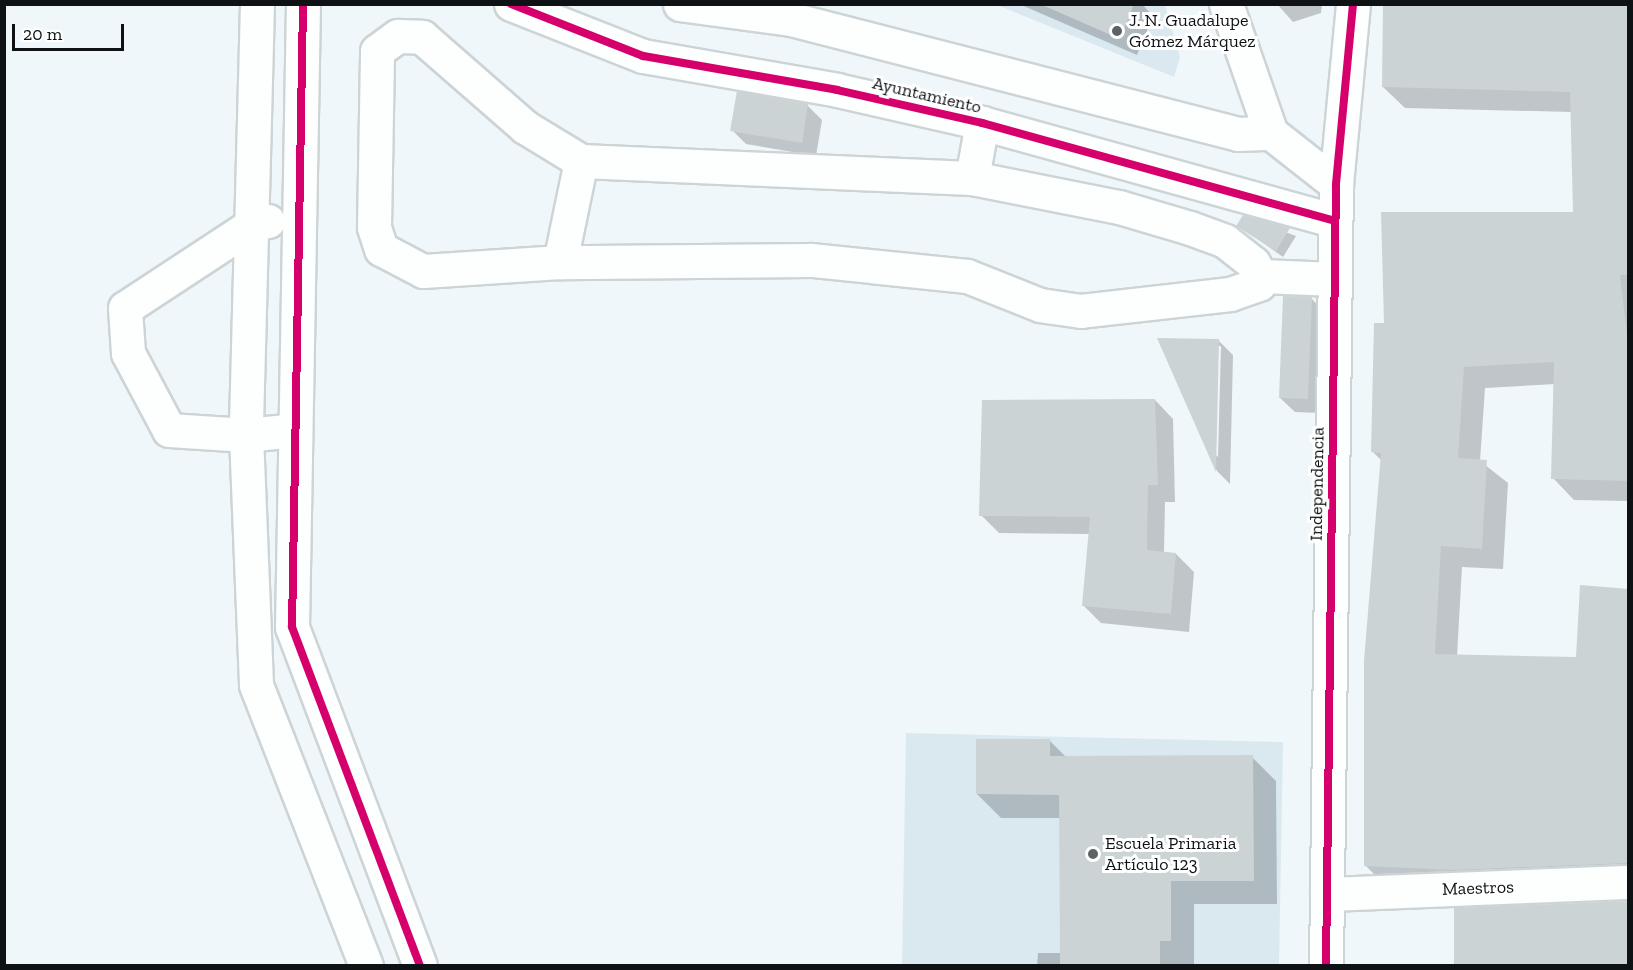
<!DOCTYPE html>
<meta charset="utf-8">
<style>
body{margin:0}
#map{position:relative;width:1633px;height:970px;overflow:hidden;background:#eff7fa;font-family:"Zilla Slab",serif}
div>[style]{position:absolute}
.built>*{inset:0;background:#dae9f0}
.shadow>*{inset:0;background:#0003}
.building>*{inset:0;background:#ccd3d5}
.roads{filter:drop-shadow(2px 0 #cdd4d6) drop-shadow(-2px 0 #cdd4d6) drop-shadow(0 2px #cdd4d6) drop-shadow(0 -2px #cdd4d6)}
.minor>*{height:33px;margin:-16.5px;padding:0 16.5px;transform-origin:16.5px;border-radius:16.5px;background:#fdfefe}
.cycleway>*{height:8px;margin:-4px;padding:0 4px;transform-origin:4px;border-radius:4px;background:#d6006c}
.dots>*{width:16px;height:16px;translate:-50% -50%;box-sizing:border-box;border:3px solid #fff;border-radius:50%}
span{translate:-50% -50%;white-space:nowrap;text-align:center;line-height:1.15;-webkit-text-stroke:6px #fff;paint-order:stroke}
.poi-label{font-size:18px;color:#0e1215}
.left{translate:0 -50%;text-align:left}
.street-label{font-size:18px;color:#0e1215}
.frame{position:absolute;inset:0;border:6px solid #0e1215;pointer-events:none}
.scale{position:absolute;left:12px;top:24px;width:112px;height:27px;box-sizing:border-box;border:3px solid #0e1215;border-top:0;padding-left:8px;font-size:18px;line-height:21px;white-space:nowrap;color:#0e1215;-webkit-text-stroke:4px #fff;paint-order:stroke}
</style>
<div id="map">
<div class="built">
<i style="clip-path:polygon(997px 5px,1165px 5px,1180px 57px,1174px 77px)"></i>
<i style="clip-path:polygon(906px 733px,1283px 742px,1279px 965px,902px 966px)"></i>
</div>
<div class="shadow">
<i style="clip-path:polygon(1019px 4px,1142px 4px,1153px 16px,1137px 55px)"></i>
<i style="clip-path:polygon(1277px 4px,1322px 4px,1321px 13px,1293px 22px)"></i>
<i style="clip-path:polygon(1385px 4px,1628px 4px,1628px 501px,1574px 500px,1553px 478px,1555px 384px,1485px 388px,1480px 461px,1508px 483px,1503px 569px,1462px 567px,1457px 656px,1577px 659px,1628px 590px,1628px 885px,1387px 887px,1365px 865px,1382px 461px,1373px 452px,1386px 325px,1574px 214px,1572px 112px,1405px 108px,1383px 87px)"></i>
<i style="clip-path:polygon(807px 105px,822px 120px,816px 156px,746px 144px,732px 130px)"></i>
<i style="clip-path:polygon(1244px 217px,1296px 236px,1283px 257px,1238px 225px)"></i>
<i style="clip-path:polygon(1311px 298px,1325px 313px,1321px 413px,1295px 412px,1280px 398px)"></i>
<i style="clip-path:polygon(evenodd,1160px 339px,1219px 341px,1233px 355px,1230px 484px,1217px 471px,1160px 339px,1218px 346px,1221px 346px,1218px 457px,1215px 454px,1218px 346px)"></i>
<i style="clip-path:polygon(1155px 400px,1173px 419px,1175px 502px,1165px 502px,1164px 553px,1176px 554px,1194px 572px,1189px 632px,1101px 623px,1083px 605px,1090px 534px,999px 533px,981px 515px)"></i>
<i style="clip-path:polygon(1049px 740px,1066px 757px,1252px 757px,1276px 781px,1277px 904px,1194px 904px,1194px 966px,1037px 966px,1038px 953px,1061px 953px,1061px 818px,1001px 818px,977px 794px)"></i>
</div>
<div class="building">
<i style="clip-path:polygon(1040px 4px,1134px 4px,1120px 39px)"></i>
<i style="clip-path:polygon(1383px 4px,1628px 4px,1629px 275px,1620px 275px,1629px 352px,1629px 481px,1551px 479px,1554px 362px,1464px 367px,1458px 458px,1487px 460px,1482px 549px,1441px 546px,1435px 654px,1576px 657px,1580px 585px,1629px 589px,1629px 863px,1454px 870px,1364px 866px,1364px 661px,1381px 453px,1371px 452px,1374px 323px,1384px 323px,1381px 212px,1573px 212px,1570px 92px,1382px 87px)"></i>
<i style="clip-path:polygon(737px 91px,808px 104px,802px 143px,730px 131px)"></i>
<i style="clip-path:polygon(1243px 215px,1290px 228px,1276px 251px,1236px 226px)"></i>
<i style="clip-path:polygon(1283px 296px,1312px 297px,1308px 399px,1279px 398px)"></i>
<i style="clip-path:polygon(1157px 338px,1219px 339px,1216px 472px)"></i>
<i style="clip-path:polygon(1155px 399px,1158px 485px,1148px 485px,1147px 550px,1176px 553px,1171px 614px,1082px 606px,1090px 517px,979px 516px,982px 400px)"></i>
<i style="clip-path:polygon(976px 739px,1050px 739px,1050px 756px,1253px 755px,1254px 881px,1171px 881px,1171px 941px,1160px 941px,1160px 966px,1060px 966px,1059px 795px,976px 794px)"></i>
<i style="clip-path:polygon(1629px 901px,1629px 966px,1454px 966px,1454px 908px)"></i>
</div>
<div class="roads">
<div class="minor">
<i style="left:257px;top:4px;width:431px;rotate:91.5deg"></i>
<i style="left:246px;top:435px;width:250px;rotate:87.7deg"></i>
<i style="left:256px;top:685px;width:302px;rotate:68.6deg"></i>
<i style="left:303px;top:4px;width:623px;rotate:91.01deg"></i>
<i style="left:292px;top:627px;width:362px;rotate:69.3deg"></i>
<i style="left:511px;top:4px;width:142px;rotate:21.5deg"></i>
<i style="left:643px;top:56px;width:197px;rotate:9.9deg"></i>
<i style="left:837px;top:90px;width:149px;rotate:12.8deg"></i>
<i style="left:982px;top:123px;width:366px;rotate:15.5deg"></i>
<i style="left:680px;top:4px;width:112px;rotate:7.7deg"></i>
<i style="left:791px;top:19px;width:462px;rotate:14.4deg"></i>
<i style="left:1238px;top:134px;width:33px;rotate:-2deg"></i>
<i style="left:1226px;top:4px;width:137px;rotate:70.8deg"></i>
<i style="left:398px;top:36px;width:24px;rotate:2deg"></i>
<i style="left:422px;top:37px;width:137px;rotate:41.1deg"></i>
<i style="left:525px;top:127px;width:66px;rotate:31.3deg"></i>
<i style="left:581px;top:161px;width:391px;rotate:2.5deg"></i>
<i style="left:972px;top:178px;width:150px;rotate:11.2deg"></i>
<i style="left:1119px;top:207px;width:74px;rotate:16.5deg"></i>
<i style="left:1190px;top:228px;width:37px;rotate:20deg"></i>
<i style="left:1225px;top:241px;width:36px;rotate:38deg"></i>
<i style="left:1253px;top:263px;width:15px;rotate:58deg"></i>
<i style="left:1261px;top:276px;width:8px;rotate:104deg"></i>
<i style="left:1259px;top:284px;width:31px;rotate:161deg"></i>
<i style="left:1230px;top:294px;width:150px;rotate:173.5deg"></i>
<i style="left:1081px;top:311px;width:41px;rotate:-171.7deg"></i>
<i style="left:1040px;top:305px;width:79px;rotate:-158.3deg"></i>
<i style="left:967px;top:276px;width:157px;rotate:-174.1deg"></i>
<i style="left:811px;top:260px;width:251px;rotate:179.5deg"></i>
<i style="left:560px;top:262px;width:137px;rotate:176.2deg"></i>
<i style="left:423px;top:271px;width:47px;rotate:-152.4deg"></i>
<i style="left:381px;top:249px;width:23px;rotate:-108deg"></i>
<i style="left:374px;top:227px;width:176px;rotate:-89deg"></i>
<i style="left:377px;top:51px;width:26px;rotate:-36deg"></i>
<i style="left:1271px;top:133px;width:83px;rotate:38.1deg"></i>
<i style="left:972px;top:178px;width:56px;rotate:-79.7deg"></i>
<i style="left:268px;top:221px;width:15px;rotate:169deg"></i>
<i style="left:253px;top:224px;width:153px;rotate:146.7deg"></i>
<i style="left:125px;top:308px;width:45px;rotate:86.2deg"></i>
<i style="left:128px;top:353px;width:87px;rotate:62deg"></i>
<i style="left:169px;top:430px;width:77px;rotate:3.7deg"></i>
<i style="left:246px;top:435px;width:48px;rotate:-5.9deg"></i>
<i style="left:560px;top:262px;width:103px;rotate:-78.3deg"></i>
<i style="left:1261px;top:276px;width:74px;rotate:2.3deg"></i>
<i style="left:1327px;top:894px;width:301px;rotate:-2.3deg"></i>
<i style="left:1326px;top:966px;width:782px;rotate:-89.27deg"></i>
<i style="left:1336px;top:184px;width:181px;rotate:-84.6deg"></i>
</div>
</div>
<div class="cycleway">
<i style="left:303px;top:4px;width:623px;rotate:91.01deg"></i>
<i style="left:292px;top:627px;width:362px;rotate:69.3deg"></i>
<i style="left:511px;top:4px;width:142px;rotate:21.5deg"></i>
<i style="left:643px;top:56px;width:197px;rotate:9.9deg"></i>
<i style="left:837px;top:90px;width:149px;rotate:12.8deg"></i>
<i style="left:982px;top:123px;width:366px;rotate:15.5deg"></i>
<i style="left:1326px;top:966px;width:782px;rotate:-89.27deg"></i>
<i style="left:1336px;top:184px;width:181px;rotate:-84.6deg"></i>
</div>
<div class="dots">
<i style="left:1117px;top:31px;background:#5d6265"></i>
<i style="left:1093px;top:854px;background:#5d6265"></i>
</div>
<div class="poi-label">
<span class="left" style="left:1129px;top:31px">J. N. Guadalupe<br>Gómez Márquez</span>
<span class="left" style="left:1105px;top:854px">Escuela Primaria<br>Artículo 123</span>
</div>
<div class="street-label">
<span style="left:927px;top:95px;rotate:13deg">Ayuntamiento</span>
<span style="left:1317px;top:484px;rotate:-89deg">Independencia</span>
<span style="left:1478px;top:888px;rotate:-2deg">Maestros</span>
</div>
<div class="frame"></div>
<div class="scale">20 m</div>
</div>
